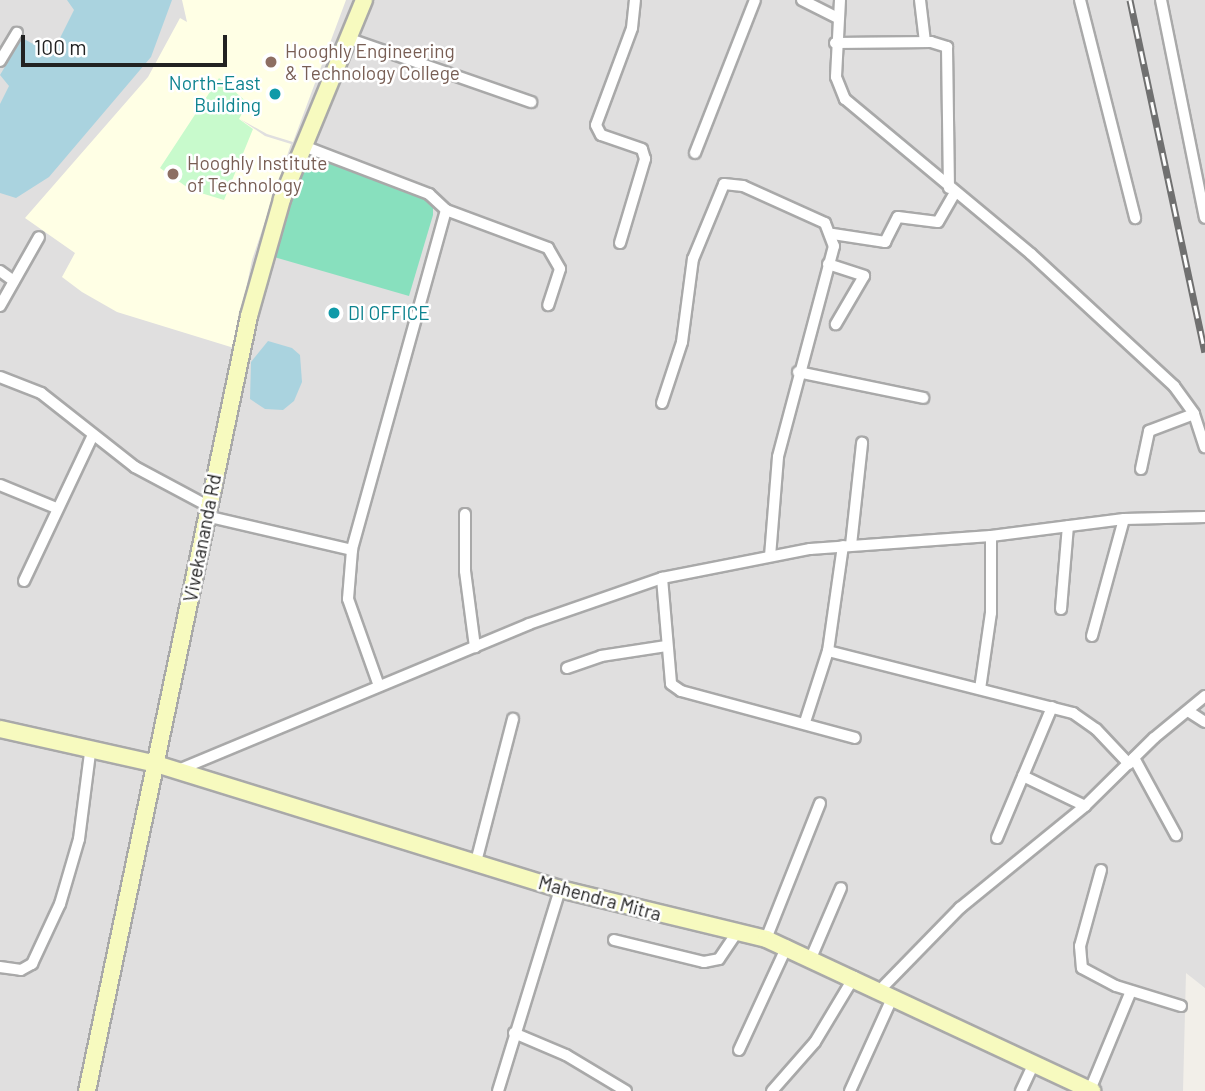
<!DOCTYPE html>
<style>
body{margin:0}
#map{position:relative;width:1205px;height:1091px;overflow:hidden;background:#f2efe9;font-family:Barlow,sans-serif}
div>[style]{position:absolute}
.residential>*{inset:0;background:#e0dfdf}
.education>*{inset:0;background:#ffffe5}
.park>*{inset:0;background:#c8facc}
.pitch>*{inset:0;background:#88e0be}
.water>*{inset:0;background:#aad3df}
.roads{filter:drop-shadow(2px 0 #a9a9a9) drop-shadow(-2px 0 #a9a9a9) drop-shadow(0 2px #a9a9a9) drop-shadow(0 -2px #a9a9a9)}
.street>*{height:10px;margin:-5px;padding:0 5px;transform-origin:5px;border-radius:5px;background:#fff}
.secondary>*{height:16px;margin:-8px;padding:0 8px;transform-origin:8px;border-radius:8px;background:#f7fabf}
.rail>*{height:7px;margin-top:-3.5px;transform-origin:0;background:repeating-linear-gradient(90deg,#fff 0 13px,#707070 0 26px);box-sizing:border-box;border-block:2px solid #707070}
.dots>*{width:19px;height:19px;translate:-50% -50%;box-sizing:border-box;border:4px solid #fff;border-radius:50%}
span{translate:-50% -50%;white-space:nowrap;text-align:center;line-height:1.15;-webkit-text-stroke:5px #fff;paint-order:stroke}
.education-label{font-size:19px;color:#785e54}
.left{translate:0 -50%;text-align:left}
.culture-label{font-size:19px;color:#0d838f}
.right{translate:-100% -50%;text-align:right}
.street-label{font-size:19px;color:#222}
.scale{position:absolute;left:21px;top:35px;width:206px;height:32px;box-sizing:border-box;border:4px solid #222;border-top:0;padding-left:9px;font-size:21px;line-height:24px;white-space:nowrap;color:#222;-webkit-text-stroke:5px #fff;paint-order:stroke}
</style>
<div id="map">
<div class="residential">
<i style="clip-path:polygon(0 0,1205px 0,1205px 988px,1186px 973px,1183px 1091px,0 1091px)"></i>
</div>
<div class="education">
<i style="clip-path:polygon(182px 0,346px 0,293px 142px,267px 134px,240px 119px,265px 136px,291px 144px,252px 260px,234px 348px,117px 312px,82px 292px,62px 277px,75px 253px,25px 218px,148px 77px,180px 18px,187px 22px)"></i>
</div>
<div class="park">
<i style="clip-path:polygon(219px 78px,248px 103px,239px 119px,253px 129px,224px 200px,191px 190px,160px 168px)"></i>
</div>
<div class="pitch">
<i style="clip-path:polygon(308px 151px,433px 201px,433px 215px,409px 296px,274px 257px)"></i>
</div>
<div class="water">
<i style="clip-path:polygon(67px 0,172px 0,151px 57px,49px 177px,16px 198px,0 193px,0 104px,9px 86px,0 75px,22px 38px,37px 46px,58px 42px,74px 10px)"></i>
<i style="clip-path:polygon(268px 341px,292px 348px,300px 355px,302px 382px,294px 401px,283px 410px,265px 409px,250px 399px,251px 362px)"></i>
</div>
<div class="roads">
<div class="street">
<i style="left:802px;top:0;width:40px;rotate:26.6deg"></i>
<i style="left:840px;top:0;width:77px;rotate:93deg"></i>
<i style="left:836px;top:77px;width:24px;rotate:68deg"></i>
<i style="left:845px;top:99px;width:242px;rotate:39.8deg"></i>
<i style="left:1031px;top:254px;width:195px;rotate:42.7deg"></i>
<i style="left:1174px;top:386px;width:34px;rotate:54deg"></i>
<i style="left:1194px;top:414px;width:35px;rotate:72deg"></i>
<i style="left:920px;top:0;width:42px;rotate:83.2deg"></i>
<i style="left:1080px;top:0;width:225px;rotate:75.8deg"></i>
<i style="left:1161px;top:0;width:222px;rotate:78.6deg"></i>
<i style="left:350px;top:39px;width:192px;rotate:19.2deg"></i>
<i style="left:835px;top:43px;width:96px;rotate:-0.6deg"></i>
<i style="left:931px;top:42px;width:17px;rotate:17deg"></i>
<i style="left:947px;top:47px;width:141px;rotate:89.2deg"></i>
<i style="left:0;top:61px;width:33px;rotate:-59deg"></i>
<i style="left:306px;top:147px;width:132px;rotate:20.9deg"></i>
<i style="left:429px;top:194px;width:23px;rotate:43deg"></i>
<i style="left:446px;top:210px;width:353px;rotate:105.5deg"></i>
<i style="left:352px;top:550px;width:49px;rotate:94.7deg"></i>
<i style="left:348px;top:599px;width:92px;rotate:70.4deg"></i>
<i style="left:695px;top:153px;width:164px;rotate:-68.6deg"></i>
<i style="left:446px;top:210px;width:109px;rotate:20.4deg"></i>
<i style="left:548px;top:248px;width:24px;rotate:60deg"></i>
<i style="left:560px;top:269px;width:38px;rotate:108deg"></i>
<i style="left:833px;top:234px;width:53px;rotate:8.7deg"></i>
<i style="left:885px;top:242px;width:28px;rotate:-63deg"></i>
<i style="left:898px;top:217px;width:40px;rotate:7.1deg"></i>
<i style="left:938px;top:222px;width:34px;rotate:-60deg"></i>
<i style="left:620px;top:243px;width:88px;rotate:-73.4deg"></i>
<i style="left:645px;top:159px;width:10px;rotate:-107deg"></i>
<i style="left:642px;top:149px;width:43px;rotate:-161.1deg"></i>
<i style="left:601px;top:135px;width:11px;rotate:-117deg"></i>
<i style="left:596px;top:125px;width:103px;rotate:-69.6deg"></i>
<i style="left:632px;top:28px;width:28px;rotate:-84deg"></i>
<i style="left:828px;top:264px;width:38px;rotate:18deg"></i>
<i style="left:864px;top:276px;width:56px;rotate:120.3deg"></i>
<i style="left:0;top:271px;width:17px;rotate:36deg"></i>
<i style="left:0;top:306px;width:79px;rotate:-60.5deg"></i>
<i style="left:798px;top:372px;width:128px;rotate:11.7deg"></i>
<i style="left:0;top:377px;width:44px;rotate:21.3deg"></i>
<i style="left:41px;top:393px;width:120px;rotate:38.2deg"></i>
<i style="left:135px;top:467px;width:83px;rotate:28.1deg"></i>
<i style="left:662px;top:403px;width:64px;rotate:-71.8deg"></i>
<i style="left:682px;top:342px;width:84px;rotate:-82.5deg"></i>
<i style="left:693px;top:259px;width:81px;rotate:-67.5deg"></i>
<i style="left:724px;top:184px;width:19px;rotate:6deg"></i>
<i style="left:743px;top:186px;width:90px;rotate:24.3deg"></i>
<i style="left:825px;top:223px;width:25px;rotate:69deg"></i>
<i style="left:834px;top:246px;width:218px;rotate:104.9deg"></i>
<i style="left:778px;top:457px;width:99px;rotate:94.6deg"></i>
<i style="left:1141px;top:469px;width:39px;rotate:-78deg"></i>
<i style="left:1149px;top:431px;width:48px;rotate:-20.7deg"></i>
<i style="left:0;top:485px;width:61px;rotate:22.3deg"></i>
<i style="left:465px;top:514px;width:57px;rotate:90deg"></i>
<i style="left:465px;top:571px;width:77px;rotate:82.5deg"></i>
<i style="left:206px;top:516px;width:150px;rotate:13.1deg"></i>
<i style="left:851px;top:545px;width:103px;rotate:-83.8deg"></i>
<i style="left:662px;top:578px;width:106px;rotate:85.1deg"></i>
<i style="left:671px;top:684px;width:12px;rotate:35deg"></i>
<i style="left:681px;top:691px;width:180px;rotate:15.1deg"></i>
<i style="left:24px;top:581px;width:161px;rotate:-64.7deg"></i>
<i style="left:1061px;top:609px;width:83px;rotate:-85.2deg"></i>
<i style="left:1092px;top:636px;width:121px;rotate:-74.7deg"></i>
<i style="left:828px;top:651px;width:253px;rotate:14.2deg"></i>
<i style="left:1073px;top:713px;width:28px;rotate:35deg"></i>
<i style="left:1096px;top:729px;width:48px;rotate:46.7deg"></i>
<i style="left:567px;top:668px;width:36px;rotate:-19deg"></i>
<i style="left:601px;top:656px;width:66px;rotate:-8.7deg"></i>
<i style="left:980px;top:689px;width:77px;rotate:-81.8deg"></i>
<i style="left:991px;top:613px;width:77px;rotate:-90deg"></i>
<i style="left:1188px;top:711px;width:20px;rotate:33deg"></i>
<i style="left:805px;top:722px;width:75px;rotate:-72.1deg"></i>
<i style="left:828px;top:651px;width:106px;rotate:-81.9deg"></i>
<i style="left:1134px;top:758px;width:88px;rotate:61.4deg"></i>
<i style="left:176px;top:771px;width:382px;rotate:-22.6deg"></i>
<i style="left:529px;top:624px;width:141px;rotate:-19.1deg"></i>
<i style="left:662px;top:578px;width:151px;rotate:-11.1deg"></i>
<i style="left:810px;top:549px;width:181px;rotate:-4.1deg"></i>
<i style="left:991px;top:536px;width:134px;rotate:-7.3deg"></i>
<i style="left:1124px;top:519px;width:81px;rotate:-1.4deg"></i>
<i style="left:1023px;top:776px;width:69px;rotate:25.8deg"></i>
<i style="left:997px;top:838px;width:142px;rotate:-67.2deg"></i>
<i style="left:476px;top:862px;width:148px;rotate:-75.5deg"></i>
<i style="left:1101px;top:870px;width:79px;rotate:105.4deg"></i>
<i style="left:1080px;top:946px;width:22px;rotate:85deg"></i>
<i style="left:1082px;top:968px;width:38px;rotate:28deg"></i>
<i style="left:1116px;top:986px;width:68px;rotate:17.1deg"></i>
<i style="left:766px;top:939px;width:146px;rotate:-68.3deg"></i>
<i style="left:614px;top:940px;width:93px;rotate:13.7deg"></i>
<i style="left:704px;top:962px;width:15px;rotate:-11deg"></i>
<i style="left:719px;top:959px;width:32px;rotate:-56deg"></i>
<i style="left:811px;top:958px;width:76px;rotate:-66.8deg"></i>
<i style="left:0;top:967px;width:21px;rotate:8deg"></i>
<i style="left:21px;top:970px;width:13px;rotate:-29deg"></i>
<i style="left:32px;top:964px;width:66px;rotate:-65deg"></i>
<i style="left:60px;top:904px;width:68px;rotate:-73.7deg"></i>
<i style="left:79px;top:839px;width:87px;rotate:-82.7deg"></i>
<i style="left:880px;top:990px;width:115px;rotate:-45.7deg"></i>
<i style="left:960px;top:908px;width:161px;rotate:-39.2deg"></i>
<i style="left:1085px;top:806px;width:97px;rotate:-44.6deg"></i>
<i style="left:1154px;top:738px;width:66px;rotate:-39.5deg"></i>
<i style="left:514px;top:1033px;width:56px;rotate:22.9deg"></i>
<i style="left:566px;top:1055px;width:70px;rotate:31deg"></i>
<i style="left:739px;top:1050px;width:115px;rotate:-65.2deg"></i>
<i style="left:1090px;top:1090px;width:107px;rotate:-67.5deg"></i>
<i style="left:498px;top:1091px;width:211px;rotate:-72.9deg"></i>
<i style="left:772px;top:1091px;width:65px;rotate:-48.7deg"></i>
<i style="left:815px;top:1042px;width:76px;rotate:-59deg"></i>
<i style="left:850px;top:1091px;width:104px;rotate:-65.6deg"></i>
<i style="left:1021px;top:1091px;width:29px;rotate:-65deg"></i>
</div>
<div class="secondary">
<i style="left:0;top:729px;width:160px;rotate:12.6deg"></i>
<i style="left:156px;top:764px;width:423px;rotate:17.2deg"></i>
<i style="left:560px;top:889px;width:212px;rotate:13.6deg"></i>
<i style="left:766px;top:939px;width:360px;rotate:25deg"></i>
<i style="left:87px;top:1091px;width:792px;rotate:-78.19deg"></i>
<i style="left:249px;top:316px;width:122px;rotate:-74.2deg"></i>
<i style="left:282px;top:199px;width:215px;rotate:-67.6deg"></i>
</div>
</div>
<div class="rail">
<i style="left:1130px;top:0;width:360px;rotate:78deg"></i>
</div>
<div class="dots">
<i style="left:271px;top:62px;background:#8d6e63"></i>
<i style="left:275px;top:94px;background:#0f9aa8"></i>
<i style="left:173px;top:174px;background:#8d6e63"></i>
<i style="left:334px;top:313px;background:#0f9aa8"></i>
</div>
<div class="education-label">
<span class="left" style="left:285px;top:62px">Hooghly Engineering<br>&amp; Technology College</span>
<span class="left" style="left:187px;top:174px">Hooghly Institute<br>of Technology</span>
</div>
<div class="culture-label">
<span class="right" style="left:261px;top:94px">North-East<br>Building</span>
<span class="left" style="left:348px;top:313px">DI OFFICE</span>
</div>
<div class="street-label">
<span style="left:202px;top:538px;rotate:-79deg">Vivekananda Rd</span>
<span style="left:600px;top:898px;rotate:15deg">Mahendra Mitra</span>
</div>
<div class="scale">100 m</div>
</div>
